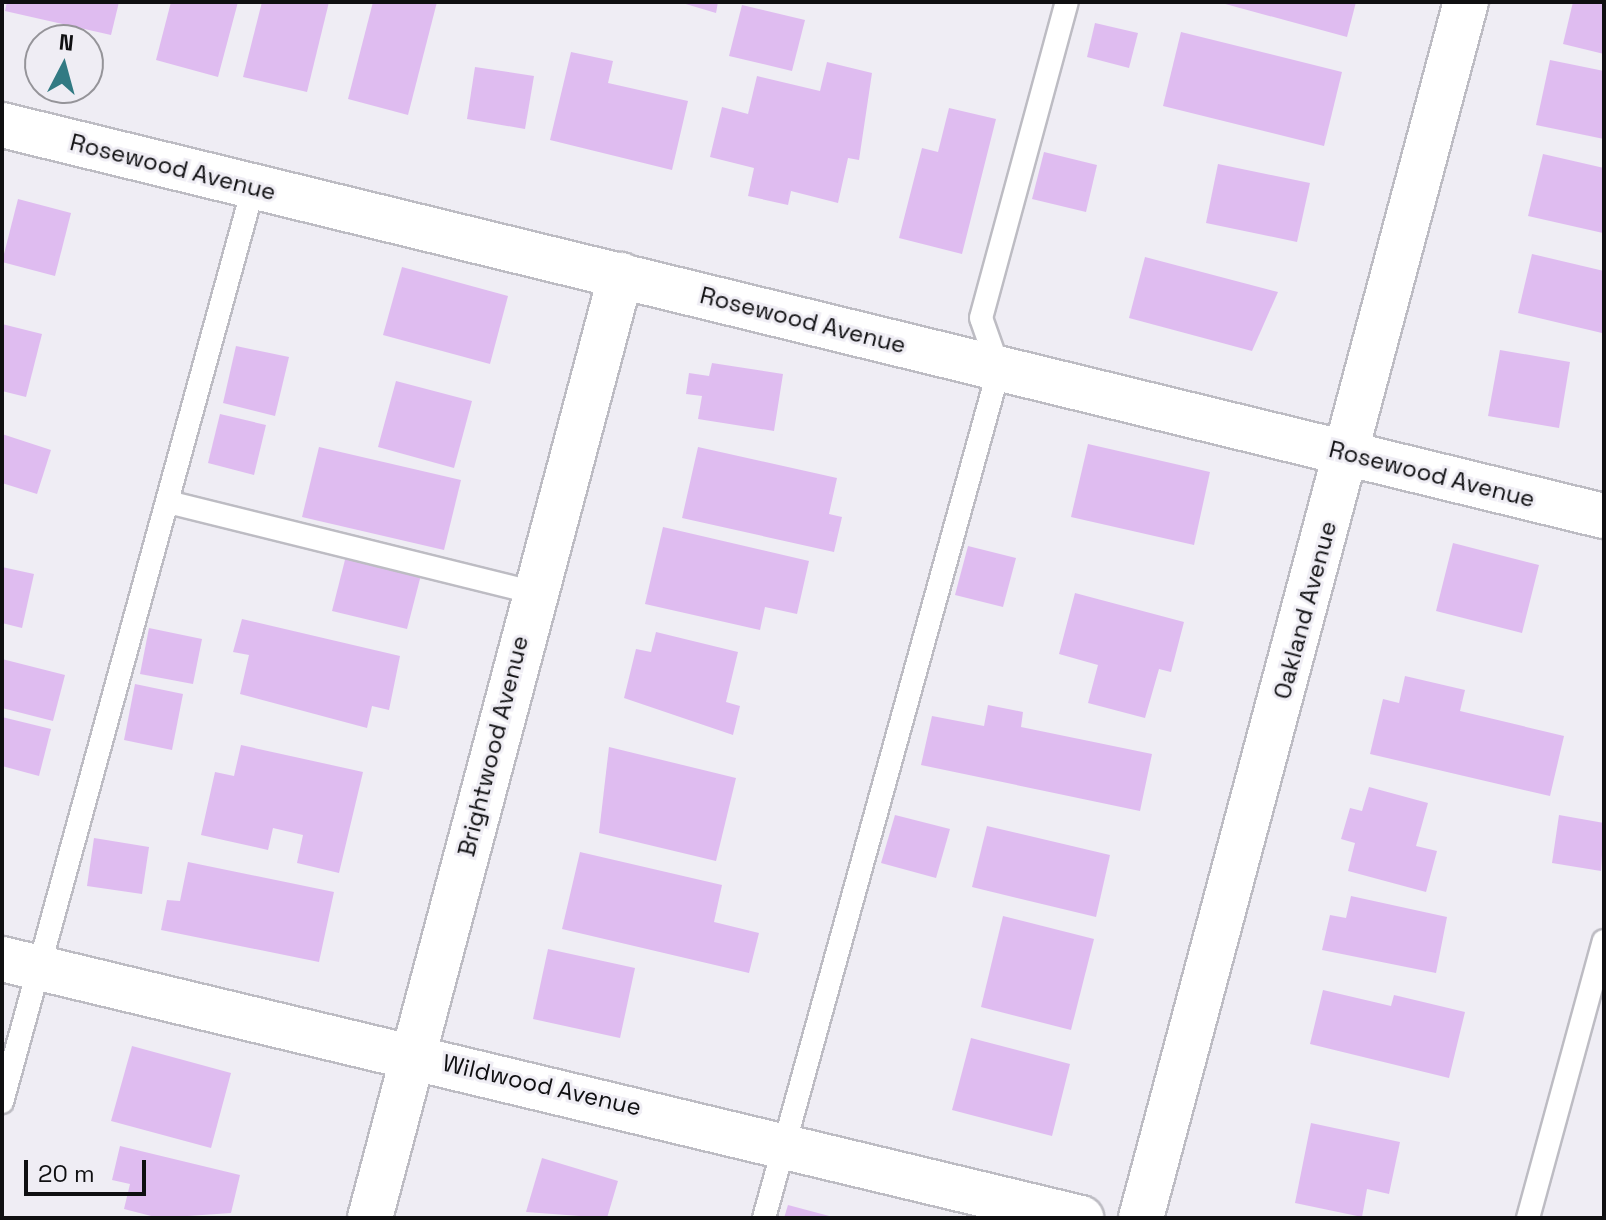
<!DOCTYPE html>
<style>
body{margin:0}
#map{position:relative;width:1606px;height:1220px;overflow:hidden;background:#efedf4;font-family:"Space Grotesk",sans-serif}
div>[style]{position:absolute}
.building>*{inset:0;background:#dfbcf0}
.roads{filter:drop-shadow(2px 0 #bdbcc3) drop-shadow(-2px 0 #bdbcc3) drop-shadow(0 2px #bdbcc3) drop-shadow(0 -2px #bdbcc3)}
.service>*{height:22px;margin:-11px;padding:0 11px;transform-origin:11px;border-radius:11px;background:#fff}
.minor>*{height:44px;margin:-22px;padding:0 22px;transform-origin:22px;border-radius:22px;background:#fff}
span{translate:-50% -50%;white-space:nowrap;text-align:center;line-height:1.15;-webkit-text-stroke:6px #efedf4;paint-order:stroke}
.street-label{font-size:24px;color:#0f0f11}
.frame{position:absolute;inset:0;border:4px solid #0f0f11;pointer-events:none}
.north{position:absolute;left:24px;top:24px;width:80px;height:80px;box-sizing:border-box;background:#efedf4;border:2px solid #959499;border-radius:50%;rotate:6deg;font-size:22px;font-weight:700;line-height:32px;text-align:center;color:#0f0f11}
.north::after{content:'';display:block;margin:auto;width:28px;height:36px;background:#327a83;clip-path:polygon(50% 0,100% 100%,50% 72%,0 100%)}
.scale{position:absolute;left:24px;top:1160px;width:122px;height:36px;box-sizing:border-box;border:4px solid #0f0f11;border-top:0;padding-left:10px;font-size:24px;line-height:28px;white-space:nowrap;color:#0f0f11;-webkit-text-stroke:6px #efedf4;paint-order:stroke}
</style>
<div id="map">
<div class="building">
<i style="clip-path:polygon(7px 2px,119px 2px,111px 35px,5px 11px)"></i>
<i style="clip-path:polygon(171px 2px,238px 2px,218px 77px,156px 60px)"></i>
<i style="clip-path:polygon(262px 2px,329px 2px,307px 92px,243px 77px)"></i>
<i style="clip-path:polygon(373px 2px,437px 2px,408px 115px,348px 99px)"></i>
<i style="clip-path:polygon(679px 2px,718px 2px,716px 13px)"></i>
<i style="clip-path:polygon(1218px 2px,1356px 2px,1347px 37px)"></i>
<i style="clip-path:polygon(1573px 2px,1604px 2px,1604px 54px,1563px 44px)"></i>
<i style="clip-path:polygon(742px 5px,805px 20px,792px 71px,729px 56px)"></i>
<i style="clip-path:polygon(1095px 23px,1138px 33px,1129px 68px,1087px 57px)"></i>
<i style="clip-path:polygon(1181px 32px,1342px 72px,1324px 146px,1163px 106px)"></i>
<i style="clip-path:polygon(571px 52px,613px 61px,608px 83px,688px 101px,672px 170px,550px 140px)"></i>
<i style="clip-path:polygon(1550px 60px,1604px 71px,1604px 139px,1536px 125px)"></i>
<i style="clip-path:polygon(827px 62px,872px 73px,859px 160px,848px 158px,838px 203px,791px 191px,788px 205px,748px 196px,754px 168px,710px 157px,722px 107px,748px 114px,757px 76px,820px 91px)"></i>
<i style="clip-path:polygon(475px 67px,534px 76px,525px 129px,467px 119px)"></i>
<i style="clip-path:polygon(949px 108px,996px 119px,962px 254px,899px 238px,922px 148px,938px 152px)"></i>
<i style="clip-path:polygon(1044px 152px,1097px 165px,1086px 212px,1032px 199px)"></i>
<i style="clip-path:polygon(1543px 154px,1604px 168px,1603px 233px,1528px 216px)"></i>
<i style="clip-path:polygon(1218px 164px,1310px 183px,1297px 242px,1206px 223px)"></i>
<i style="clip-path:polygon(18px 199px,71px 213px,55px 276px,2px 262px)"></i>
<i style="clip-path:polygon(1532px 254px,1604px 271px,1602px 333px,1518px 313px)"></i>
<i style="clip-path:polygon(1145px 257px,1278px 292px,1252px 351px,1129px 318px)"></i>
<i style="clip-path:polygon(402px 267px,508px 296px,490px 364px,383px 335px)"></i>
<i style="clip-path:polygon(2px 324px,42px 334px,26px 397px,2px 391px)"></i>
<i style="clip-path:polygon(236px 346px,289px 357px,275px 416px,223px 403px)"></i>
<i style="clip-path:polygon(1500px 350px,1570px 362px,1559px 428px,1488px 416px)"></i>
<i style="clip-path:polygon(712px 363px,783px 374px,774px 431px,698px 419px,702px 396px,686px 394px,689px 373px,709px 376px)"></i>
<i style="clip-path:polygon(396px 381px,472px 401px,454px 468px,378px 447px)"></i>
<i style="clip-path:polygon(220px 414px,266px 425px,254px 475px,208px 463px)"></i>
<i style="clip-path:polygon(2px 434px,51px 450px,37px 494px,2px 483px)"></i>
<i style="clip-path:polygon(1088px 444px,1210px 472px,1194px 545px,1071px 517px)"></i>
<i style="clip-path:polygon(319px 447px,461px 480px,444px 550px,302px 517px)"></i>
<i style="clip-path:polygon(698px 447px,837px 478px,829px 514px,842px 517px,834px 552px,682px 518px)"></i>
<i style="clip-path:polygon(663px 527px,809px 561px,797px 614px,765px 607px,760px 630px,645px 604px)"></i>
<i style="clip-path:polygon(1453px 543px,1539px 565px,1522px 633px,1436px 611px)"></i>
<i style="clip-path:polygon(968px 546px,1016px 558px,1003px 607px,955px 595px)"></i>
<i style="clip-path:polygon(347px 552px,422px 571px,407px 629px,332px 611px)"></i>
<i style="clip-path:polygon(2px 567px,34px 574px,22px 628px,2px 623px)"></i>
<i style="clip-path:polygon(1075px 593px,1184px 622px,1171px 672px,1159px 669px,1145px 718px,1088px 703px,1098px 665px,1059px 654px)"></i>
<i style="clip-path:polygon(242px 619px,400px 656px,389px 710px,372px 706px,367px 728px,240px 694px,249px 655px,233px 652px)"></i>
<i style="clip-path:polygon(149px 628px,202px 639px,193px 684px,140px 674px)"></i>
<i style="clip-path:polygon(656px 632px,738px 652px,726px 702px,740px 706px,733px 735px,624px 698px,636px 649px,651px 652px)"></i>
<i style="clip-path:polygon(2px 659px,65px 675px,53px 721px,2px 708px)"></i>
<i style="clip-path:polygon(1405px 676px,1465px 690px,1460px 711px,1564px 736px,1550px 796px,1370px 754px,1383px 699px,1399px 703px)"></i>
<i style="clip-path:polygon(135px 684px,183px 694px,172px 750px,124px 740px)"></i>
<i style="clip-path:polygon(988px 705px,1023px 712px,1021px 727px,1152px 754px,1140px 811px,921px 765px,932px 716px,984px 726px)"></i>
<i style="clip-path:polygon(2px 717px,51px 729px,39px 776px,2px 766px)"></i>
<i style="clip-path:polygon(241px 745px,363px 772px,339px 873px,297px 863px,303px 835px,273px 828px,268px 850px,201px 835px,215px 772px,234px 776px)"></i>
<i style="clip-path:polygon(609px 747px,736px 778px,716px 861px,599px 833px)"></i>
<i style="clip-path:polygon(1369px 787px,1428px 803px,1416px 846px,1437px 851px,1426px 892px,1348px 871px,1355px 843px,1341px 839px,1350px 808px,1362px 811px)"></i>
<i style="clip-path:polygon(895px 815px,950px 829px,936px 878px,881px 863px)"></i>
<i style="clip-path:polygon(1559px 815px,1604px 823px,1601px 871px,1552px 863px)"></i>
<i style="clip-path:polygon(987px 826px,1110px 855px,1096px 917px,972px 887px)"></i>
<i style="clip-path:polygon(94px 838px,149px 847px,142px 894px,87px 886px)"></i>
<i style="clip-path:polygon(580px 852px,722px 885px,714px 922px,759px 933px,749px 973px,562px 929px)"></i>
<i style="clip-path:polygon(188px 862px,334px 892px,319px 962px,161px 930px,167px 900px,180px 901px)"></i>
<i style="clip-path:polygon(1351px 896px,1447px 917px,1436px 973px,1322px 950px,1330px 915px,1346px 918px)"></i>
<i style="clip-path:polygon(1003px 916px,1094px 939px,1071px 1030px,981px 1007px)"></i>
<i style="clip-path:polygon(548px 949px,635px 968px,620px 1038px,533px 1019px)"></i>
<i style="clip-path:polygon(1323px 990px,1391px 1006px,1394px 995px,1465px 1012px,1449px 1078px,1310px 1044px)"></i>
<i style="clip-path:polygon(971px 1038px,1070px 1064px,1052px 1136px,952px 1110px)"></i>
<i style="clip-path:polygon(132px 1046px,231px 1073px,211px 1148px,111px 1121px)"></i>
<i style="clip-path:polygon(1311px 1123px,1400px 1142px,1389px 1194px,1367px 1189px,1362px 1217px,1295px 1203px)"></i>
<i style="clip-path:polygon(120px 1146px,240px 1175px,231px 1213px,159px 1218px,124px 1209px,130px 1184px,112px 1180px)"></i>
<i style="clip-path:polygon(542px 1158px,618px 1181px,607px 1218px,526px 1212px)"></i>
<i style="clip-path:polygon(788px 1205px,833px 1217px,833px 1218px,784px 1218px)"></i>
</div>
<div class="roads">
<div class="service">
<i style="left:168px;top:502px;width:375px;rotate:13.9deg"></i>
<i style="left:2px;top:1102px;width:948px;rotate:-74.64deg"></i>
<i style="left:764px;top:1218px;width:881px;rotate:-74.53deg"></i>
<i style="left:999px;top:369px;width:54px;rotate:-109.4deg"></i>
<i style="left:981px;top:318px;width:327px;rotate:-74.8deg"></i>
<i style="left:1528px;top:1218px;width:287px;rotate:-74.7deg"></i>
</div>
<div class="minor">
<i style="left:2px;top:125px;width:1649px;rotate:13.72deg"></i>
<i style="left:2px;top:959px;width:1110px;rotate:13.5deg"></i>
<i style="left:370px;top:1218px;width:976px;rotate:-75.1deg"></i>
<i style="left:1141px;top:1218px;width:1259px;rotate:-75.04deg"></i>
</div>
</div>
<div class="street-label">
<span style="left:173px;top:167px;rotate:14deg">Rosewood Avenue</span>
<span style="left:803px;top:320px;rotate:14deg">Rosewood Avenue</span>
<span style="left:1432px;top:474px;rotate:14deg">Rosewood Avenue</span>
<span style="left:1305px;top:610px;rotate:-75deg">Oakland Avenue</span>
<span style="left:493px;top:746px;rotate:-76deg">Brightwood Avenue</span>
<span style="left:542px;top:1085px;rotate:13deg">Wildwood Avenue</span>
</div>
<div class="frame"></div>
<div class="north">N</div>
<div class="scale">20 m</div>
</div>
